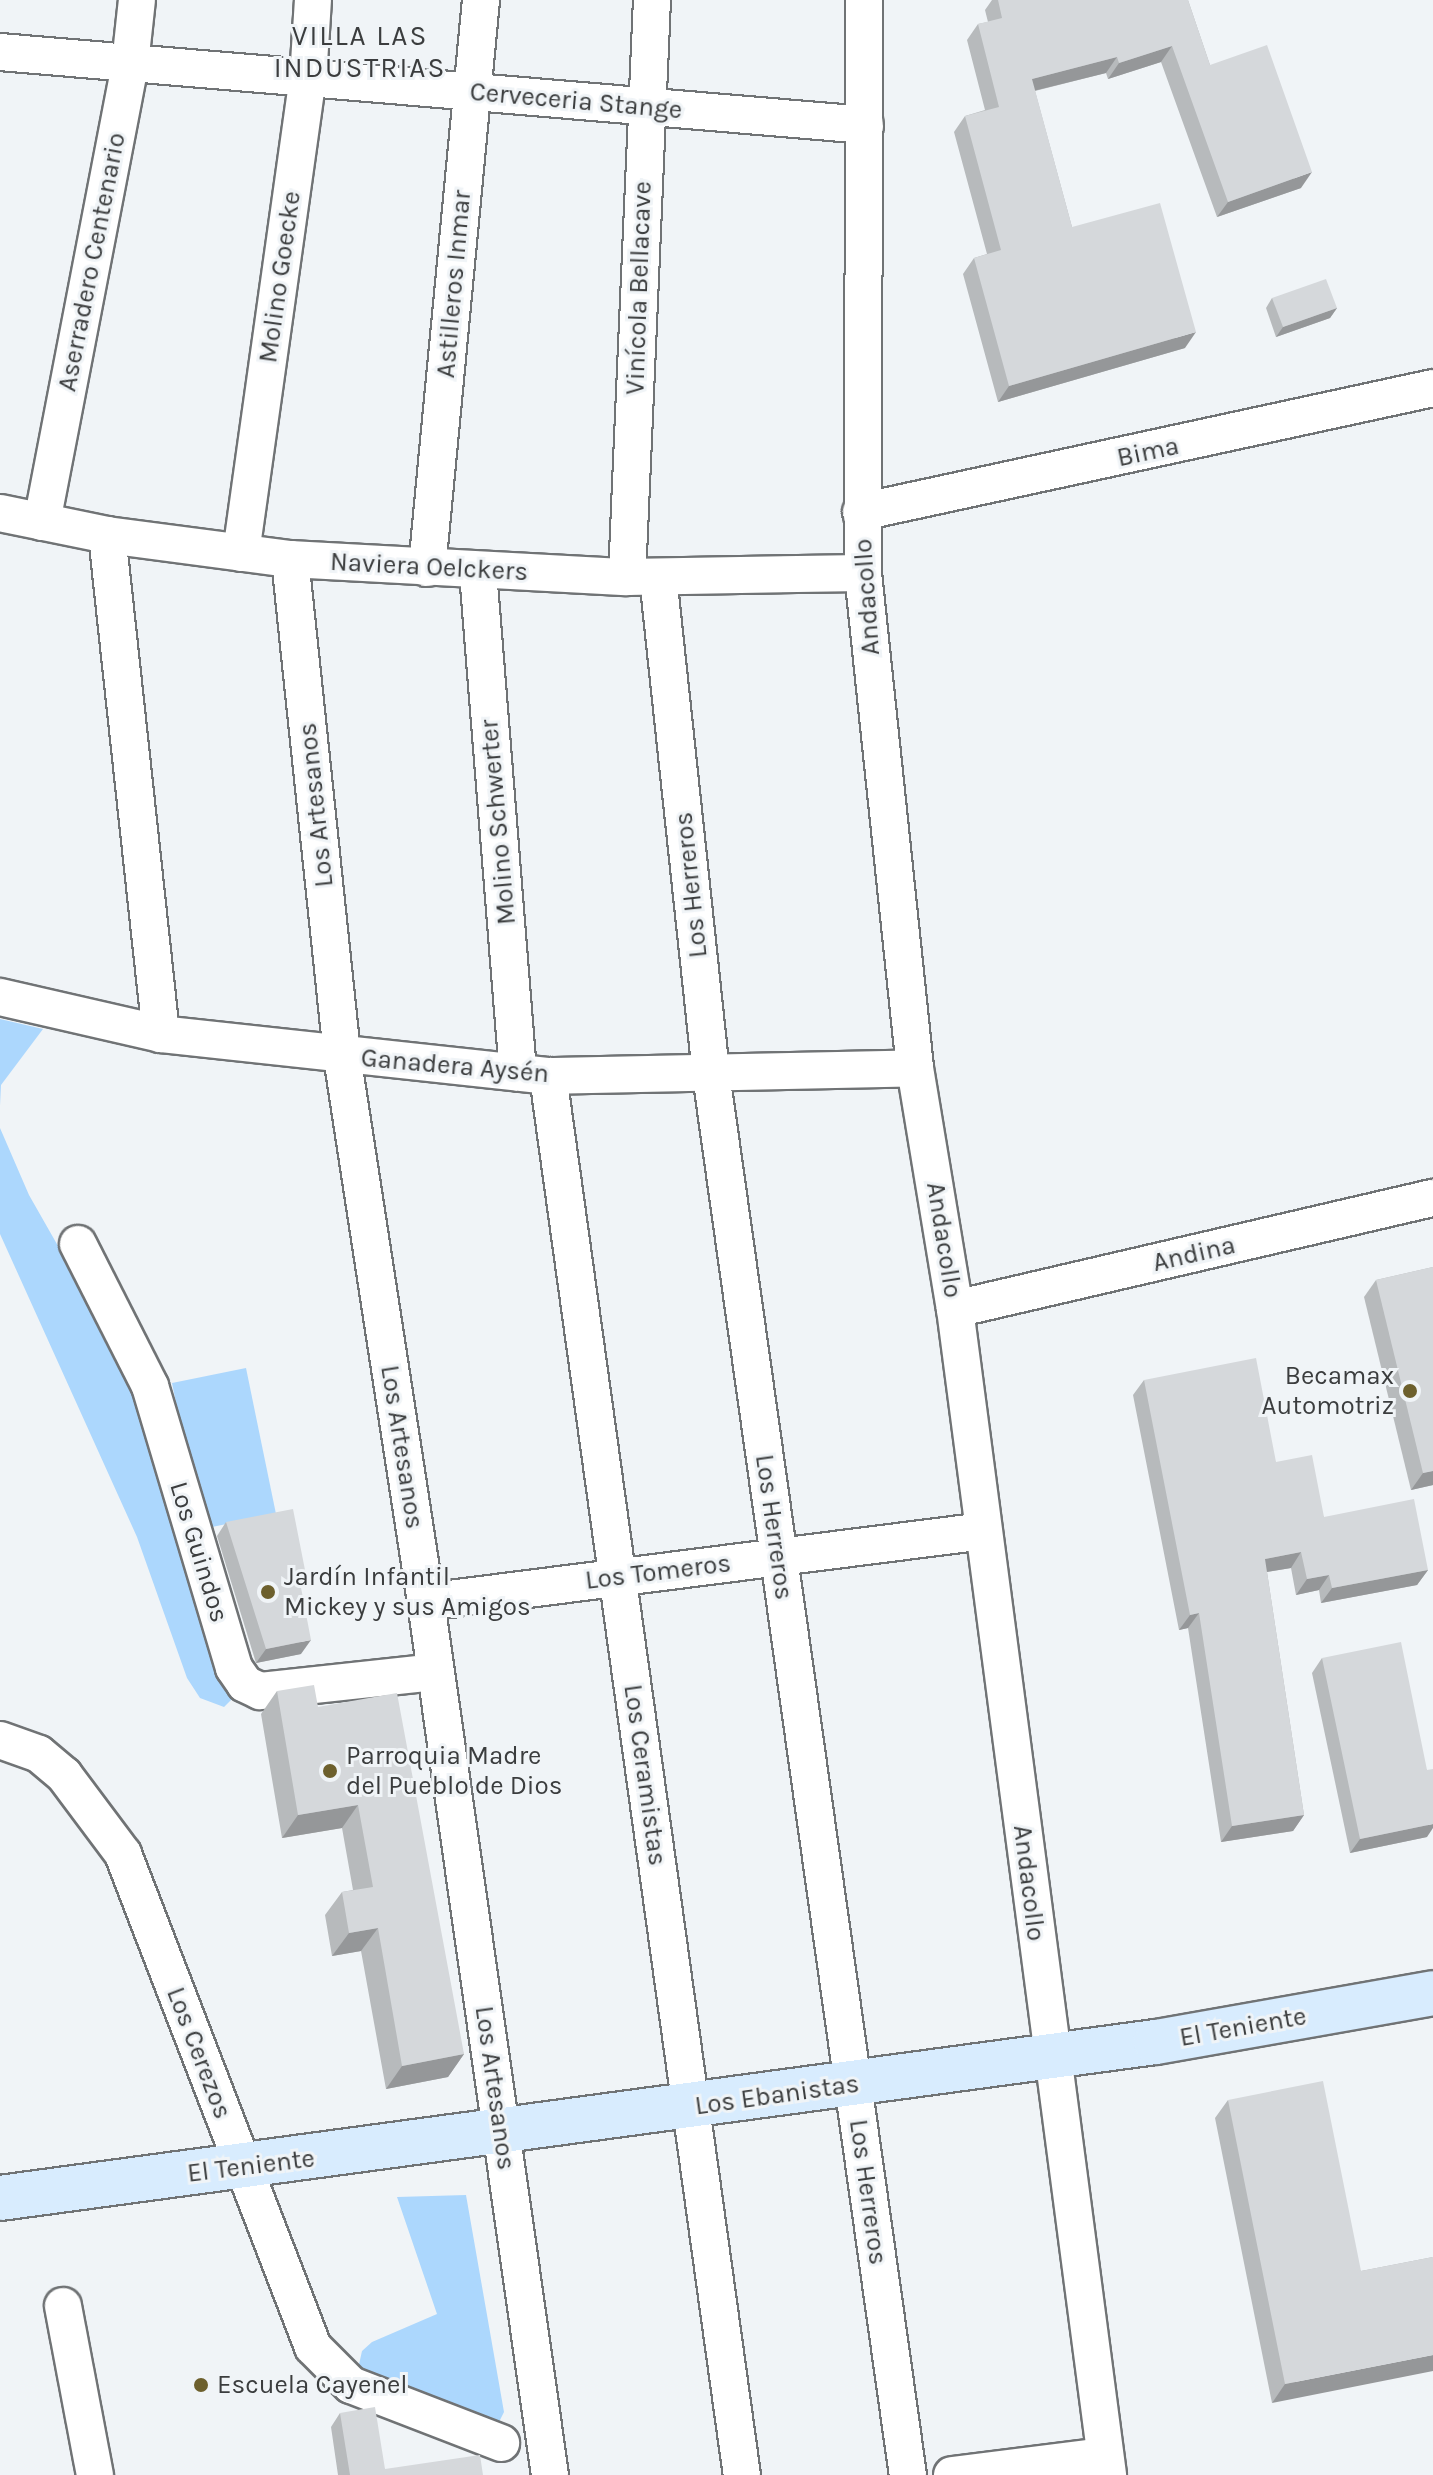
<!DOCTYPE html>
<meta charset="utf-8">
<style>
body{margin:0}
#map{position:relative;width:1433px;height:2475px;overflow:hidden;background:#f0f4f7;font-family:Karla,sans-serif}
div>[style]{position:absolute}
.green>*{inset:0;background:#acd7fd}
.roads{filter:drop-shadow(2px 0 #707375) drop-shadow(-2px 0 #707375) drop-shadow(0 2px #707375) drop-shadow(0 -2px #707375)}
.street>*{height:36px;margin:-18px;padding:0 18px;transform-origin:18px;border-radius:18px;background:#fff}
.secondary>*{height:44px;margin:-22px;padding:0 22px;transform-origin:22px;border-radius:22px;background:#d8ecfe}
.wall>*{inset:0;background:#b7babc}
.shaded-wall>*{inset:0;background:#959799}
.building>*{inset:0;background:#d5d8db}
.dots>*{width:22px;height:22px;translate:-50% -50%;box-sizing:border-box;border:4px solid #f0f4f7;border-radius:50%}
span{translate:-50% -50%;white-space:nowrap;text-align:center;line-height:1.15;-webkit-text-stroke:6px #f0f4f7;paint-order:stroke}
.street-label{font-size:26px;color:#3b3d3e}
.poi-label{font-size:26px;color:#3b3d3e}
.right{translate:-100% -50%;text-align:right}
.left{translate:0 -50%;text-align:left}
.neighbourhood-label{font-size:28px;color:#3b3d3e;letter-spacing:2px}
</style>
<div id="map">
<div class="green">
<i style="clip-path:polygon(0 1019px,43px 1029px,1px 1085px,0 1106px)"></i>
<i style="clip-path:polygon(0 1128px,29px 1195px,140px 1390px,235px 1696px,224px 1707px,200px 1698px,187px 1678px,137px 1537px,0 1234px)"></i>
<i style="clip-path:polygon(246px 1368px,276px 1514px,202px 1529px,172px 1383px)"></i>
<i style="clip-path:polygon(466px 2195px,504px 2412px,495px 2430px,358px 2369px,362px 2351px,372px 2342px,437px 2314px,397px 2197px)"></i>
</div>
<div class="roads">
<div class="street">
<i style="left:864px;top:0;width:573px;rotate:90.1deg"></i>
<i style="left:863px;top:573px;width:498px;rotate:84deg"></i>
<i style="left:915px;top:1068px;width:244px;rotate:80.6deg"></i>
<i style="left:955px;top:1309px;width:1176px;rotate:82.52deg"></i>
<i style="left:0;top:52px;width:868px;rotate:4.82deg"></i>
<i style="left:861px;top:512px;width:585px;rotate:-12.23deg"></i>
<i style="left:0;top:513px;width:109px;rotate:11.6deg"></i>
<i style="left:107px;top:535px;width:185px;rotate:7.5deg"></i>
<i style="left:290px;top:559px;width:337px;rotate:3.1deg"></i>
<i style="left:627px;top:577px;width:236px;rotate:-1deg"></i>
<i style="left:42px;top:522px;width:466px;rotate:-79.1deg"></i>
<i style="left:130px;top:64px;width:64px;rotate:-83.8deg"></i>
<i style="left:107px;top:535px;width:502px;rotate:83.82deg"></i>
<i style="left:241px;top:553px;width:479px;rotate:-82deg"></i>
<i style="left:308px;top:79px;width:79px;rotate:-86.4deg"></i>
<i style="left:290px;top:559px;width:500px;rotate:84deg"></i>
<i style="left:342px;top:1056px;width:552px;rotate:81.25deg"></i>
<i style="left:426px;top:1602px;width:882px;rotate:81.92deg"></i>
<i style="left:427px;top:568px;width:571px;rotate:-84.57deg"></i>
<i style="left:478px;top:572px;width:502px;rotate:85.43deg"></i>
<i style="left:627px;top:577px;width:578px;rotate:-87.52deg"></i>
<i style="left:658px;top:577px;width:500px;rotate:83.9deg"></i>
<i style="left:711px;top:1074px;width:1415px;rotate:82deg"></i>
<i style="left:0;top:997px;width:165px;rotate:12.9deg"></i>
<i style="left:161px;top:1034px;width:389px;rotate:6.2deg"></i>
<i style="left:548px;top:1076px;width:367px;rotate:-1.2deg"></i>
<i style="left:548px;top:1076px;width:1412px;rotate:82.11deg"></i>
<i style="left:78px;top:1244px;width:159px;rotate:63.1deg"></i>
<i style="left:150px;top:1386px;width:294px;rotate:73.4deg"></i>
<i style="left:234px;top:1668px;width:19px;rotate:55deg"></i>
<i style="left:245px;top:1684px;width:17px;rotate:25deg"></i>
<i style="left:260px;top:1691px;width:176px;rotate:-6.2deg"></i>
<i style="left:955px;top:1309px;width:491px;rotate:-13.1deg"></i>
<i style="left:426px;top:1602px;width:562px;rotate:-7.25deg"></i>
<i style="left:0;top:1740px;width:41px;rotate:19.7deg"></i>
<i style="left:39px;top:1754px;width:33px;rotate:40deg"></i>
<i style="left:64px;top:1775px;width:99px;rotate:53.2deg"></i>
<i style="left:123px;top:1854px;width:528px;rotate:68.92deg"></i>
<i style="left:313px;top:2347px;width:54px;rotate:45deg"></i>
<i style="left:351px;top:2385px;width:161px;rotate:21.1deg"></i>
<i style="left:63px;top:2306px;width:172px;rotate:79.3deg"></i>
<i style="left:952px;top:2475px;width:154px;rotate:-7.1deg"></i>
</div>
<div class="secondary">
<i style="left:0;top:2198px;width:1166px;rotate:-7.69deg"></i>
<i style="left:1156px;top:2042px;width:281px;rotate:-10deg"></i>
</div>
</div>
<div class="wall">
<i style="clip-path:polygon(992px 0,1188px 0,1210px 65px,1301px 188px,1217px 217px,1161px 62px,1108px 79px,1106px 73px,1035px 91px,1072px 227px,1185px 348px,998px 402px,963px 274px,974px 258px,987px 254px,954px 132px,965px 116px,985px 110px,967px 40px,978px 24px,988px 22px,985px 10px)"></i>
<i style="clip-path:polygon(1272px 298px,1337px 308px,1330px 318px,1276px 337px,1266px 308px)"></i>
<i style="clip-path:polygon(1433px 1267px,1433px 1485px,1411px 1490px,1364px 1297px,1376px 1280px)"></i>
<i style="clip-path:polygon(1144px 1380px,1276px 1462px,1324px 1517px,1428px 1570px,1417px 1585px,1321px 1603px,1319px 1590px,1296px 1595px,1291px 1568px,1267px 1572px,1304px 1815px,1293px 1831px,1221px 1842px,1188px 1628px,1179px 1630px,1133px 1395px)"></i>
<i style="clip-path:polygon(226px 1522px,299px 1579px,301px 1654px,256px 1663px,217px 1536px)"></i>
<i style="clip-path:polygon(1322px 1658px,1427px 1770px,1427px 1837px,1350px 1853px,1312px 1673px)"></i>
<i style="clip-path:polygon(277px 1691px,318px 1707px,464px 2054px,448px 2077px,386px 2089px,361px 1951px,332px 1956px,325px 1915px,342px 1892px,353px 1890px,342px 1828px,282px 1838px,261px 1714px)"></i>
<i style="clip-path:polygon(1228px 2100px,1361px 2271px,1433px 2257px,1272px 2403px,1215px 2118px)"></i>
<i style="clip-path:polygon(340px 2413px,385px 2469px,483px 2475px,338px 2475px,331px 2427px)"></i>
</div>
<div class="shaded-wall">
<i style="clip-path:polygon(1172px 46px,1161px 62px,1108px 79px,1119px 63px)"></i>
<i style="clip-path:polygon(1117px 57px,1106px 73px,1021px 94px,1032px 79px)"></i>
<i style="clip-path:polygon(1312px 172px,1301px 188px,1217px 217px,1228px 202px)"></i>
<i style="clip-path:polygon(1337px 308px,1330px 318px,1276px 337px,1283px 327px)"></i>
<i style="clip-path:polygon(1196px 332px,1185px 348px,998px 402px,1009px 386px)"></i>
<i style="clip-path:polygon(1433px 1471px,1433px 1485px,1411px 1490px,1423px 1473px)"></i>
<i style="clip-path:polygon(1301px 1552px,1291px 1568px,1254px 1574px,1265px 1559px)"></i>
<i style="clip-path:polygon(305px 1570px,295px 1584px,298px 1572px)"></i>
<i style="clip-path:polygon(1428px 1570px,1417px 1585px,1321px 1603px,1332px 1588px)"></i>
<i style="clip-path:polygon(1329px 1575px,1319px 1590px,1296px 1595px,1307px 1579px)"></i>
<i style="clip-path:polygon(1199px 1613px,1188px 1628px,1179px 1630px,1190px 1615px)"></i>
<i style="clip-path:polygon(311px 1640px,301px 1654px,256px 1663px,266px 1649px)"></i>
<i style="clip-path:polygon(358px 1805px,342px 1828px,282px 1838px,298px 1815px)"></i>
<i style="clip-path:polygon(1304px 1815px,1293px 1831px,1221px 1842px,1232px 1826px)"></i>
<i style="clip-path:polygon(1433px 1824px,1433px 1828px,1427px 1837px,1350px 1853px,1360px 1839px)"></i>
<i style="clip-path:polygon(378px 1928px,361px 1951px,332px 1956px,349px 1933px)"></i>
<i style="clip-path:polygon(464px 2054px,448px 2077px,386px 2089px,402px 2066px)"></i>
<i style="clip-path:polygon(1433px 2355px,1433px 2371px,1272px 2403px,1285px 2384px)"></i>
</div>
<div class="building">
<i style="clip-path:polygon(998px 0,1188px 0,1210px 65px,1267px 45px,1312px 172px,1228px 202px,1172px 46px,1119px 63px,1117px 57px,1032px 79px,1072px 227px,1160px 203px,1196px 332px,1009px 386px,974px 258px,1001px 250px,965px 116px,999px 107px,978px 24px,1002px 18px)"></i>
<i style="clip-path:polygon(1326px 279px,1337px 308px,1283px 327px,1272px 298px)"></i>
<i style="clip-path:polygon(1433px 1267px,1433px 1471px,1423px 1473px,1376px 1280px)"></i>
<i style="clip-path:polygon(1256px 1358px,1276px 1462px,1312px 1455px,1324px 1517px,1414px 1499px,1428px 1570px,1332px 1588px,1329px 1575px,1307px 1579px,1301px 1552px,1265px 1559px,1304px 1815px,1232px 1826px,1199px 1613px,1190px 1615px,1144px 1380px)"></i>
<i style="clip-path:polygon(293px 1509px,305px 1570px,298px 1572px,311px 1640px,266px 1649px,226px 1522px)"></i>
<i style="clip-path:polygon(1401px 1642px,1427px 1770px,1433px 1769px,1433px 1824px,1360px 1839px,1322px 1658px)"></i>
<i style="clip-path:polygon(314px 1685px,318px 1707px,397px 1693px,464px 2054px,402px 2066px,378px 1928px,349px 1933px,342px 1892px,373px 1887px,358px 1805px,298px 1815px,277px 1691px)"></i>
<i style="clip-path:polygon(1323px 2081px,1361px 2271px,1433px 2257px,1433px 2355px,1285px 2384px,1228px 2100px)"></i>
<i style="clip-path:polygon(375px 2407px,385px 2469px,480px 2455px,483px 2475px,350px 2475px,340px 2413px)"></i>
</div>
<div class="dots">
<i style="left:1410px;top:1391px;background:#6d602d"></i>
<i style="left:268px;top:1592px;background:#6d602d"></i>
<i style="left:330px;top:1771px;background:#6d602d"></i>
<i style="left:201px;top:2385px;background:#6d602d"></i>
</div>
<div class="street-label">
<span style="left:576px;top:101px;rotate:5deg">Cerveceria Stange</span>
<span style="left:92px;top:262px;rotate:-79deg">Aserradero Centenario</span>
<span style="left:280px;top:277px;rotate:-82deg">Molino Goecke</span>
<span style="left:454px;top:284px;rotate:-85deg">Astilleros Inmar</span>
<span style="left:639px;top:288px;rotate:-88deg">Vinícola Bellacave</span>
<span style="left:1148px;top:452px;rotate:-12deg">Bima</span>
<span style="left:429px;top:567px;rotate:3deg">Naviera Oelckers</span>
<span style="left:867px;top:597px;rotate:-94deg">Andacollo</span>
<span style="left:316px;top:805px;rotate:-96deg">Los Artesanos</span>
<span style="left:498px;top:822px;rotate:-95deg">Molino Schwerter</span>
<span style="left:691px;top:885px;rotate:-96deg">Los Herreros</span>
<span style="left:455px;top:1066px;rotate:5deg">Ganadera Aysén</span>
<span style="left:944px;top:1240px;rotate:81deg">Andacollo</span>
<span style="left:1194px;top:1254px;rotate:-13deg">Andina</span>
<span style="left:402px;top:1447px;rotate:81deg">Los Artesanos</span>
<span style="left:774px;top:1527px;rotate:82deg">Los Herreros</span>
<span style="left:199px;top:1552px;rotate:73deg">Los Guindos</span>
<span style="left:658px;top:1572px;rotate:-7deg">Los Tomeros</span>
<span style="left:645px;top:1775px;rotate:82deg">Los Ceramistas</span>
<span style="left:1029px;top:1883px;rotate:83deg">Andacollo</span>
<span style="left:1243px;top:2027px;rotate:-10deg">El Teniente</span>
<span style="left:199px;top:2053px;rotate:69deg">Los Cerezos</span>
<span style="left:495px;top:2088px;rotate:82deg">Los Artesanos</span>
<span style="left:777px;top:2095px;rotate:-8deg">Los Ebanistas</span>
<span style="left:251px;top:2166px;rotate:-7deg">El Teniente</span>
<span style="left:868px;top:2192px;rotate:82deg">Los Herreros</span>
</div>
<div class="poi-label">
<span class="right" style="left:1394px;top:1391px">Becamax<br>Automotriz</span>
<span class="left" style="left:284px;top:1592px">Jardín Infantil<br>Mickey y sus Amigos</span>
<span class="left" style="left:346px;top:1771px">Parroquia Madre<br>del Pueblo de Dios</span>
<span class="left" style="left:217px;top:2385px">Escuela Cayenel</span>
</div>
<div class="neighbourhood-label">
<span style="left:360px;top:52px">VILLA LAS<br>INDUSTRIAS</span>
</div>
</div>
